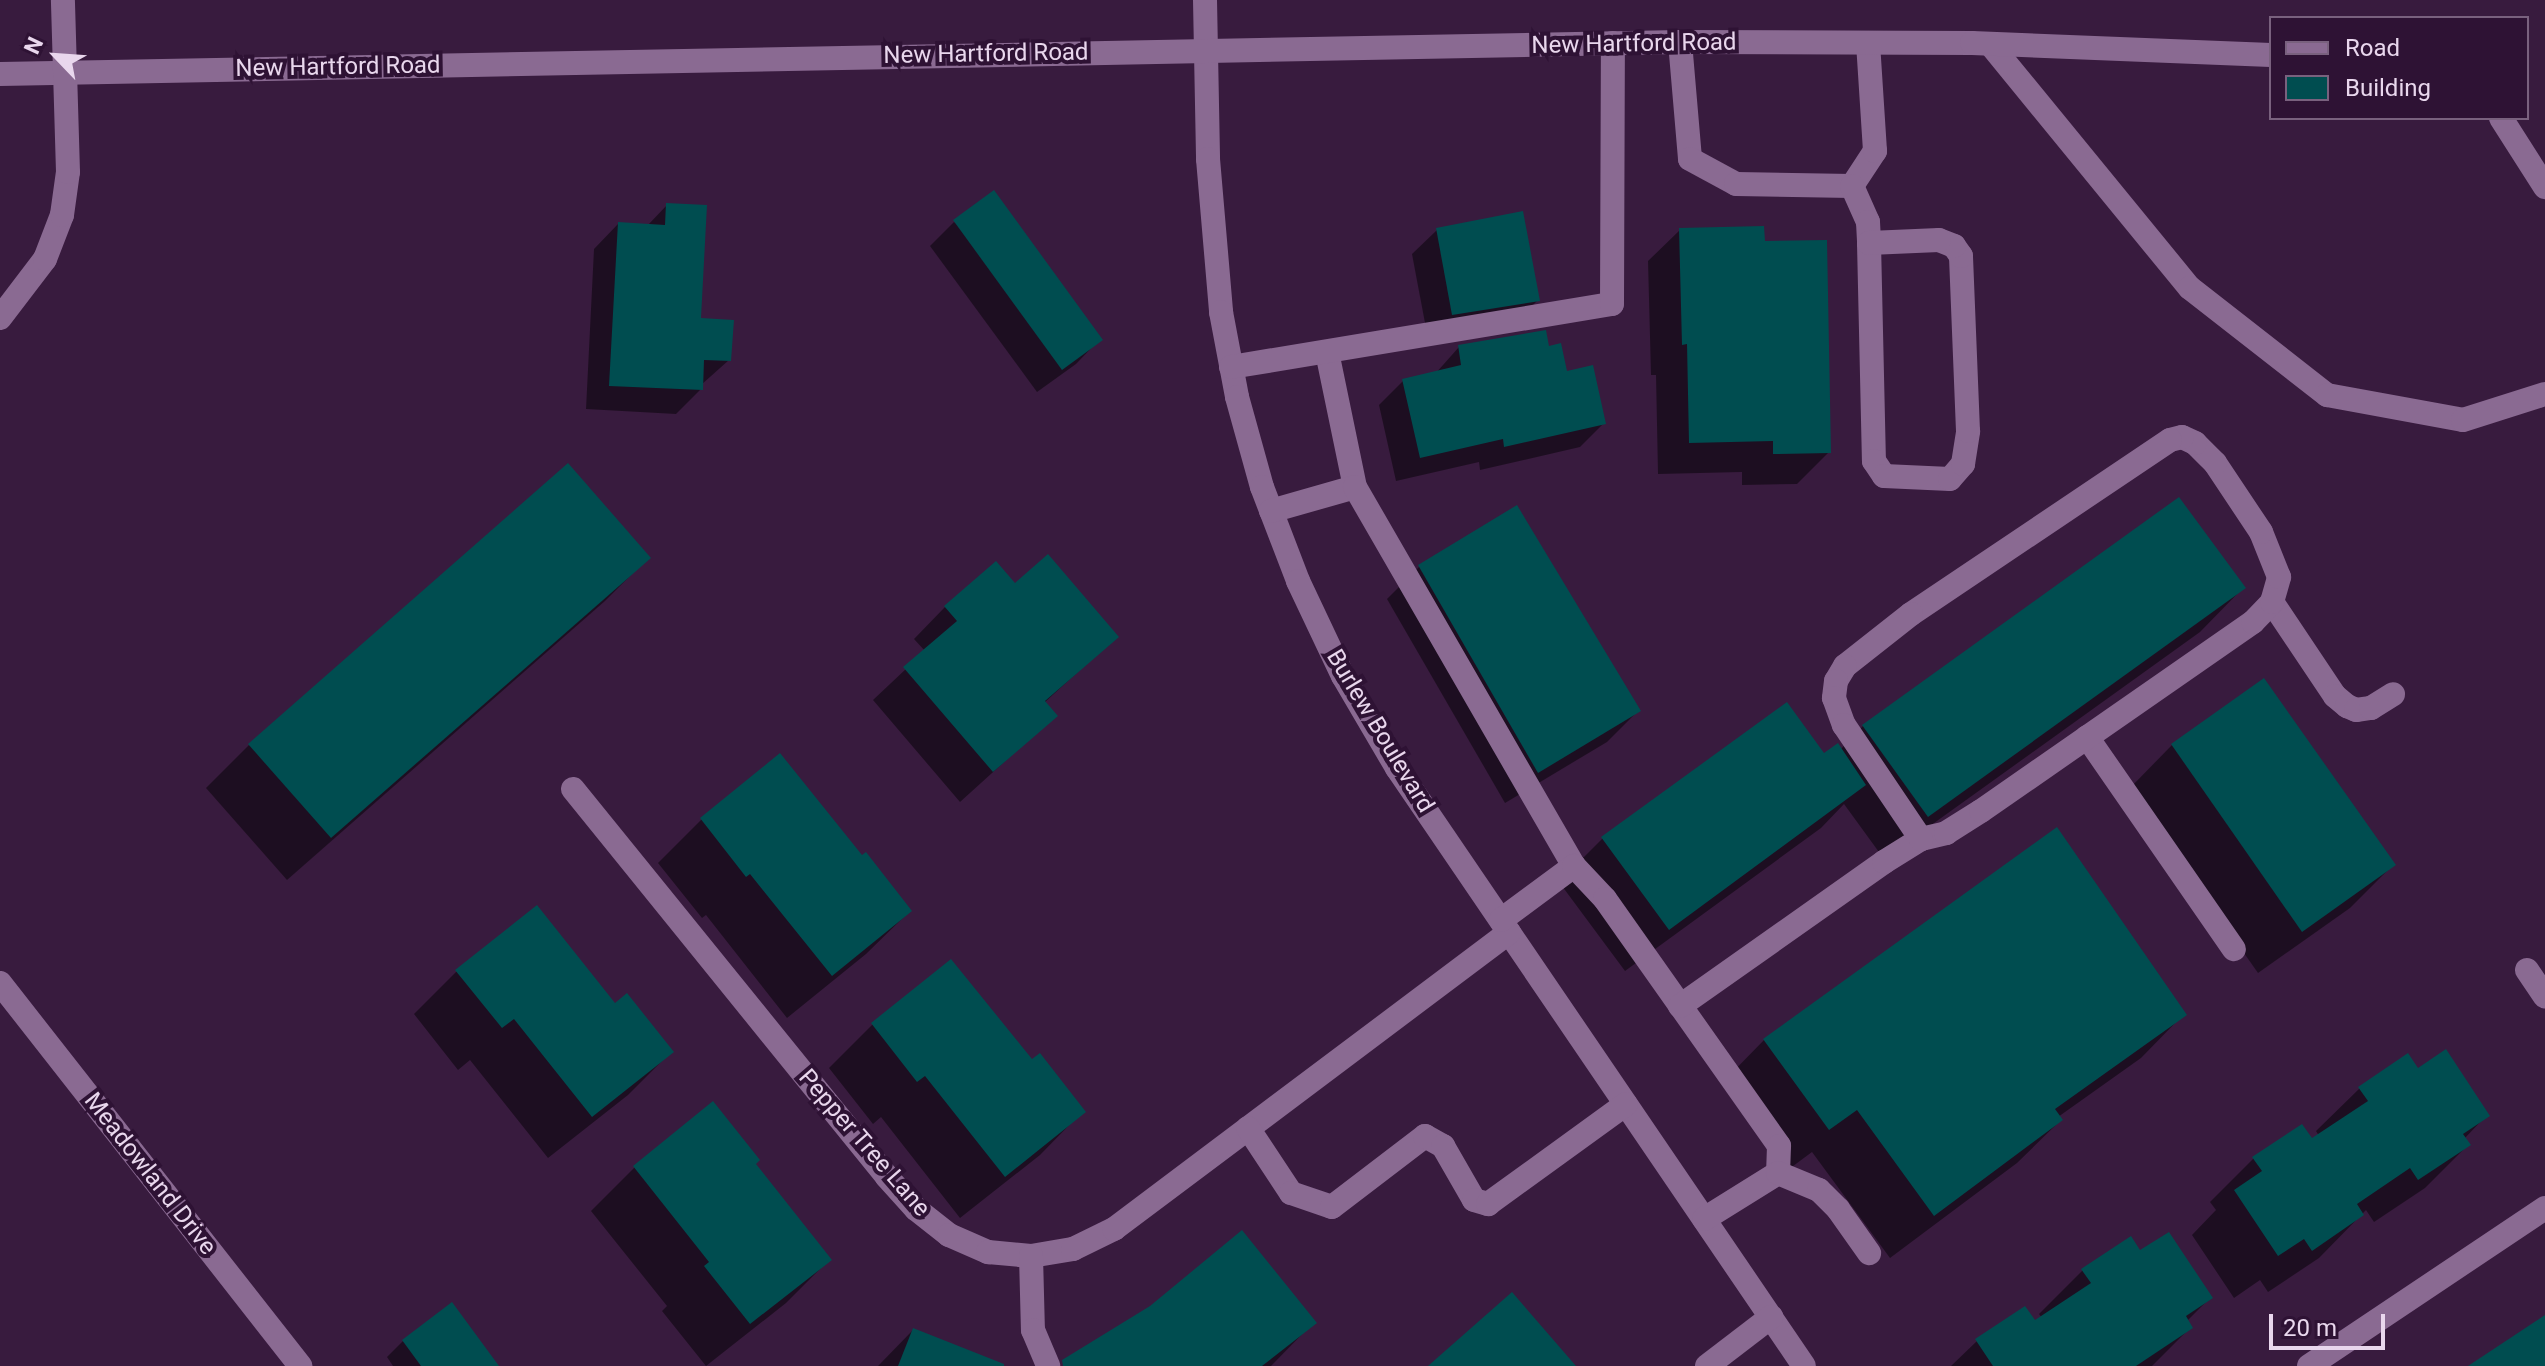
<!DOCTYPE html>
<style>
body{margin:0}
#map{position:relative;width:2545px;height:1366px;overflow:hidden;background:#381b3e;font-family:Roboto,sans-serif}
div>[style]{position:absolute}
.shadow>*{inset:0;background:#0007}
.building>*{inset:0;background:#004d50}
.minor>*{height:24px;margin:-12px;padding:0 12px;transform-origin:12px;border-radius:12px;background:#8a6a92}
span{translate:-50% -50%;white-space:nowrap;text-align:center;line-height:1.15;-webkit-text-stroke:8px #2e1234;paint-order:stroke}
.street-label{font-size:24px;color:#e9d7ed}
.legend{position:absolute;left:2269px;top:16px;width:260px;height:104px;box-sizing:border-box;background:#2e1234;border:2px solid #79617e;margin:0;padding:10px 14px;list-style:none;font-size:24px;color:#e9d7ed}
.legend li{display:flex;align-items:center;gap:16px;height:40px}
.legend b{width:40px;border:2px solid #79617e}
.north{position:absolute;left:16px;top:16px;width:80px;height:80px;-webkit-text-stroke:6px #2e1234;paint-order:stroke;rotate:295deg;font-size:22px;font-weight:700;line-height:32px;text-align:center;color:#e9d7ed}
.north::after{content:'';display:block;margin:auto;width:28px;height:36px;background:#e9d7ed;clip-path:polygon(50% 0,100% 100%,50% 72%,0 100%)}
.scale{position:absolute;left:2269px;top:1314px;width:116px;height:36px;box-sizing:border-box;border:4px solid #e9d7ed;border-top:0;padding-left:10px;font-size:24px;line-height:28px;white-space:nowrap;color:#e9d7ed;-webkit-text-stroke:6px #2e1234;paint-order:stroke}
</style>
<div id="map">
<div class="shadow">
<i style="clip-path:polygon(667px 205px,699px 320px,729px 360px,701px 385px,701px 389px,676px 414px,586px 409px,594px 249px,618px 224px,647px 226px)"></i>
<i style="clip-path:polygon(954px 222px,1100px 339px,1076px 364px,1037px 392px,930px 246px)"></i>
<i style="clip-path:polygon(1437px 230px,1538px 300px,1514px 324px,1428px 339px,1412px 254px)"></i>
<i style="clip-path:polygon(1680px 230px,1763px 243px,1829px 452px,1797px 484px,1742px 485px,1742px 472px,1658px 474px,1656px 375px,1651px 375px,1648px 261px)"></i>
<i style="clip-path:polygon(1459px 347px,1547px 348px,1604px 423px,1580px 447px,1480px 470px,1479px 462px,1396px 481px,1379px 405px,1403px 381px,1435px 374px)"></i>
<i style="clip-path:polygon(1516px 508px,1638px 711px,1607px 742px,1505px 803px,1387px 599px,1419px 567px)"></i>
<i style="clip-path:polygon(648px 558px,605px 601px,287px 880px,206px 788px,249px 745px)"></i>
<i style="clip-path:polygon(1015px 586px,1116px 637px,1044px 703px,1055px 716px,960px 802px,873px 700px,925px 651px,914px 639px,945px 607px)"></i>
<i style="clip-path:polygon(2243px 588px,2200px 632px,1884px 859px,1844px 804px,1821px 828px,1625px 971px,1559px 882px,1603px 838px,1840px 750px,1863px 726px)"></i>
<i style="clip-path:polygon(2172px 745px,2393px 865px,2350px 908px,2258px 973px,2129px 789px)"></i>
<i style="clip-path:polygon(780px 756px,861px 858px,910px 911px,866px 954px,787px 1018px,706px 915px,702px 918px,658px 863px,701px 820px)"></i>
<i style="clip-path:polygon(951px 961px,1032px 1062px,1083px 1111px,1040px 1155px,960px 1218px,881px 1117px,873px 1124px,829px 1068px,872px 1025px)"></i>
<i style="clip-path:polygon(457px 971px,614px 1006px,671px 1052px,628px 1095px,548px 1158px,470px 1060px,458px 1070px,414px 1014px)"></i>
<i style="clip-path:polygon(2184px 1014px,2141px 1058px,2058px 1117px,2061px 1120px,2017px 1163px,1890px 1258px,1812px 1152px,1785px 1172px,1721px 1084px,1764px 1040px)"></i>
<i style="clip-path:polygon(2417px 1071px,2487px 1115px,2464px 1139px,2468px 1145px,2425px 1188px,2374px 1222px,2366px 1210px,2319px 1258px,2268px 1292px,2260px 1280px,2234px 1298px,2192px 1235px,2216px 1210px,2210px 1202px,2254px 1158px,2319px 1136px,2316px 1131px,2360px 1088px)"></i>
<i style="clip-path:polygon(713px 1104px,753px 1164px,829px 1260px,786px 1303px,706px 1366px,662px 1311px,667px 1306px,591px 1211px,634px 1168px)"></i>
<i style="clip-path:polygon(2140px 1253px,2210px 1298px,2187px 1321px,2191px 1327px,2152px 1366px,1951px 1366px,1977px 1341px,2042px 1318px,2039px 1314px,2083px 1270px)"></i>
<i style="clip-path:polygon(1314px 1322px,1271px 1366px,1064px 1366px)"></i>
<i style="clip-path:polygon(913px 1330px,1003px 1366px,878px 1366px)"></i>
<i style="clip-path:polygon(403px 1341px,496px 1366px,393px 1366px,387px 1357px)"></i>
</div>
<div class="building">
<i style="clip-path:polygon(994px 190px,1103px 340px,1062px 370px,953px 220px)"></i>
<i style="clip-path:polygon(666px 203px,707px 205px,701px 318px,734px 320px,731px 361px,704px 360px,703px 390px,609px 386px,618px 222px,665px 225px)"></i>
<i style="clip-path:polygon(1523px 211px,1540px 301px,1452px 315px,1436px 228px)"></i>
<i style="clip-path:polygon(1764px 226px,1765px 241px,1827px 240px,1831px 453px,1773px 454px,1773px 441px,1689px 443px,1687px 344px,1682px 345px,1679px 228px)"></i>
<i style="clip-path:polygon(1546px 330px,1549px 346px,1561px 343px,1567px 371px,1593px 365px,1606px 424px,1504px 447px,1503px 439px,1420px 458px,1402px 379px,1461px 365px,1458px 345px)"></i>
<i style="clip-path:polygon(568px 463px,651px 558px,331px 838px,248px 744px)"></i>
<i style="clip-path:polygon(2179px 497px,2246px 588px,1928px 817px,1862px 725px)"></i>
<i style="clip-path:polygon(1517px 505px,1641px 711px,1538px 773px,1418px 565px)"></i>
<i style="clip-path:polygon(1048px 554px,1119px 637px,1045px 701px,1058px 716px,993px 772px,903px 667px,957px 621px,944px 606px,996px 561px,1015px 583px)"></i>
<i style="clip-path:polygon(2264px 678px,2396px 865px,2302px 932px,2171px 744px)"></i>
<i style="clip-path:polygon(1787px 702px,1824px 753px,1838px 743px,1866px 785px,1669px 930px,1601px 837px)"></i>
<i style="clip-path:polygon(780px 753px,862px 855px,866px 852px,912px 911px,832px 976px,750px 874px,746px 877px,700px 818px)"></i>
<i style="clip-path:polygon(2057px 827px,2187px 1015px,2055px 1109px,2063px 1120px,1934px 1216px,1857px 1110px,1829px 1130px,1763px 1039px)"></i>
<i style="clip-path:polygon(537px 905px,615px 1003px,627px 993px,674px 1052px,592px 1117px,514px 1019px,502px 1028px,455px 970px)"></i>
<i style="clip-path:polygon(951px 959px,1032px 1059px,1040px 1053px,1086px 1112px,1005px 1177px,925px 1076px,917px 1082px,871px 1023px)"></i>
<i style="clip-path:polygon(2446px 1049px,2490px 1116px,2463px 1134px,2471px 1145px,2418px 1180px,2410px 1168px,2357px 1204px,2364px 1215px,2312px 1251px,2304px 1239px,2278px 1256px,2234px 1190px,2262px 1171px,2252px 1157px,2302px 1124px,2312px 1138px,2368px 1101px,2358px 1087px,2408px 1053px,2418px 1068px)"></i>
<i style="clip-path:polygon(713px 1101px,760px 1160px,756px 1164px,832px 1260px,750px 1324px,704px 1266px,709px 1262px,633px 1166px)"></i>
<i style="clip-path:polygon(1242px 1230px,1317px 1323px,1262px 1366px,1063px 1366px,1062px 1360px,1150px 1306px)"></i>
<i style="clip-path:polygon(2169px 1232px,2213px 1298px,2186px 1316px,2193px 1328px,2136px 1366px,1993px 1366px,1975px 1339px,2025px 1306px,2035px 1320px,2091px 1283px,2081px 1269px,2131px 1236px,2140px 1250px)"></i>
<i style="clip-path:polygon(1512px 1292px,1576px 1366px,1428px 1366px)"></i>
<i style="clip-path:polygon(452px 1302px,499px 1366px,421px 1366px,402px 1340px)"></i>
<i style="clip-path:polygon(2545px 1315px,2545px 1366px,2468px 1366px)"></i>
<i style="clip-path:polygon(913px 1328px,1004px 1364px,1004px 1366px,898px 1366px)"></i>
</div>
<div class="minor">
<i style="left:1205px;top:0;width:159px;rotate:88.9deg"></i>
<i style="left:1208px;top:159px;width:154px;rotate:85.1deg"></i>
<i style="left:1221px;top:312px;width:86px;rotate:79.3deg"></i>
<i style="left:1237px;top:397px;width:93px;rotate:74.5deg"></i>
<i style="left:1262px;top:487px;width:101px;rotate:69deg"></i>
<i style="left:1298px;top:581px;width:105px;rotate:64.7deg"></i>
<i style="left:1343px;top:676px;width:107px;rotate:59.6deg"></i>
<i style="left:1397px;top:768px;width:723px;rotate:55.76deg"></i>
<i style="left:1680px;top:42px;width:117px;rotate:85.1deg"></i>
<i style="left:1690px;top:159px;width:52px;rotate:28.5deg"></i>
<i style="left:1736px;top:184px;width:116px;rotate:1deg"></i>
<i style="left:1852px;top:186px;width:42px;rotate:-56.7deg"></i>
<i style="left:1875px;top:151px;width:108px;rotate:-93.7deg"></i>
<i style="left:1990px;top:44px;width:315px;rotate:50.7deg"></i>
<i style="left:2190px;top:288px;width:174px;rotate:38deg"></i>
<i style="left:2327px;top:395px;width:138px;rotate:10.4deg"></i>
<i style="left:2463px;top:420px;width:86px;rotate:-17.6deg"></i>
<i style="left:0;top:74px;width:1680px;rotate:-1.09deg"></i>
<i style="left:1680px;top:42px;width:292px;rotate:0.2deg"></i>
<i style="left:1972px;top:43px;width:299px;rotate:2.3deg"></i>
<i style="left:2501px;top:118px;width:82px;rotate:57.5deg"></i>
<i style="left:1852px;top:186px;width:39px;rotate:66deg"></i>
<i style="left:1868px;top:222px;width:21px;rotate:87deg"></i>
<i style="left:1869px;top:243px;width:218px;rotate:88.7deg"></i>
<i style="left:1874px;top:461px;width:18px;rotate:56deg"></i>
<i style="left:1884px;top:476px;width:66px;rotate:2.6deg"></i>
<i style="left:1950px;top:479px;width:20px;rotate:-49deg"></i>
<i style="left:1963px;top:464px;width:33px;rotate:-81deg"></i>
<i style="left:1968px;top:431px;width:175px;rotate:-92.3deg"></i>
<i style="left:1961px;top:256px;width:12px;rotate:-125deg"></i>
<i style="left:1954px;top:246px;width:16px;rotate:-158deg"></i>
<i style="left:1939px;top:240px;width:70px;rotate:177.5deg"></i>
<i style="left:0;top:318px;width:74px;rotate:-52.7deg"></i>
<i style="left:45px;top:259px;width:47px;rotate:-68.9deg"></i>
<i style="left:62px;top:215px;width:43px;rotate:-82.1deg"></i>
<i style="left:68px;top:172px;width:172px;rotate:-91.7deg"></i>
<i style="left:1327px;top:352px;width:138px;rotate:78.3deg"></i>
<i style="left:1231px;top:367px;width:386px;rotate:-9.4deg"></i>
<i style="left:1612px;top:304px;width:261px;rotate:-89.8deg"></i>
<i style="left:1271px;top:511px;width:87px;rotate:-15.9deg"></i>
<i style="left:1355px;top:487px;width:438px;rotate:60deg"></i>
<i style="left:2272px;top:602px;width:113px;rotate:56.2deg"></i>
<i style="left:2335px;top:696px;width:16px;rotate:40deg"></i>
<i style="left:2347px;top:706px;width:10px;rotate:24deg"></i>
<i style="left:2356px;top:710px;width:15px;rotate:-8deg"></i>
<i style="left:2371px;top:708px;width:26px;rotate:-32deg"></i>
<i style="left:2087px;top:737px;width:258px;rotate:55.3deg"></i>
<i style="left:573px;top:789px;width:499px;rotate:51deg"></i>
<i style="left:887px;top:1177px;width:43px;rotate:47.8deg"></i>
<i style="left:916px;top:1209px;width:42px;rotate:38.2deg"></i>
<i style="left:949px;top:1235px;width:43px;rotate:23.6deg"></i>
<i style="left:988px;top:1252px;width:43px;rotate:5.3deg"></i>
<i style="left:1031px;top:1256px;width:43px;rotate:-9.5deg"></i>
<i style="left:1073px;top:1249px;width:46px;rotate:-26deg"></i>
<i style="left:1114px;top:1229px;width:494px;rotate:-36.9deg"></i>
<i style="left:1501px;top:920px;width:91px;rotate:-36.5deg"></i>
<i style="left:1574px;top:866px;width:45px;rotate:46.8deg"></i>
<i style="left:1605px;top:899px;width:302px;rotate:54.8deg"></i>
<i style="left:1779px;top:1146px;width:27px;rotate:92deg"></i>
<i style="left:1778px;top:1173px;width:87px;rotate:148.1deg"></i>
<i style="left:2527px;top:970px;width:32px;rotate:56deg"></i>
<i style="left:0;top:983px;width:487px;rotate:51.9deg"></i>
<i style="left:1680px;top:1006px;width:250px;rotate:-35.2deg"></i>
<i style="left:1884px;top:862px;width:44px;rotate:-31.9deg"></i>
<i style="left:1921px;top:839px;width:26px;rotate:-13deg"></i>
<i style="left:1946px;top:833px;width:41px;rotate:-32.2deg"></i>
<i style="left:1981px;top:811px;width:331px;rotate:-34.8deg"></i>
<i style="left:2253px;top:622px;width:28px;rotate:-46deg"></i>
<i style="left:2272px;top:602px;width:26px;rotate:-74deg"></i>
<i style="left:2279px;top:577px;width:48px;rotate:-111.8deg"></i>
<i style="left:2261px;top:532px;width:83px;rotate:-123.7deg"></i>
<i style="left:2215px;top:463px;width:28px;rotate:-135deg"></i>
<i style="left:2195px;top:443px;width:14px;rotate:-155deg"></i>
<i style="left:2182px;top:437px;width:12px;rotate:166deg"></i>
<i style="left:2170px;top:440px;width:312px;rotate:146.1deg"></i>
<i style="left:1911px;top:614px;width:84px;rotate:141.8deg"></i>
<i style="left:1845px;top:666px;width:17px;rotate:121deg"></i>
<i style="left:1836px;top:681px;width:17px;rotate:97deg"></i>
<i style="left:1834px;top:698px;width:29px;rotate:70deg"></i>
<i style="left:1844px;top:725px;width:138px;rotate:56deg"></i>
<i style="left:1248px;top:1128px;width:78px;rotate:56.5deg"></i>
<i style="left:1291px;top:1193px;width:43px;rotate:18.9deg"></i>
<i style="left:1332px;top:1207px;width:117px;rotate:-37.4deg"></i>
<i style="left:1425px;top:1136px;width:21px;rotate:29deg"></i>
<i style="left:1443px;top:1146px;width:62px;rotate:60.1deg"></i>
<i style="left:1474px;top:1200px;width:15px;rotate:16deg"></i>
<i style="left:1488px;top:1204px;width:170px;rotate:-35.9deg"></i>
<i style="left:1778px;top:1173px;width:44px;rotate:22.5deg"></i>
<i style="left:1819px;top:1190px;width:27px;rotate:45deg"></i>
<i style="left:1838px;top:1209px;width:54px;rotate:54.8deg"></i>
<i style="left:1031px;top:1256px;width:74px;rotate:88.5deg"></i>
<i style="left:1033px;top:1330px;width:39px;rotate:67deg"></i>
<i style="left:1707px;top:1366px;width:81px;rotate:-37.4deg"></i>
<i style="left:2309px;top:1366px;width:284px;rotate:-33.8deg"></i>
</div>
<div class="street-label">
<span style="left:1634px;top:44px;rotate:-1deg">New Hartford Road</span>
<span style="left:986px;top:54px;rotate:-1deg">New Hartford Road</span>
<span style="left:338px;top:67px;rotate:-1deg">New Hartford Road</span>
<span style="left:1380px;top:731px;rotate:59deg">Burlew Boulevard</span>
<span style="left:864px;top:1143px;rotate:49deg">Pepper Tree Lane</span>
<span style="left:150px;top:1174px;rotate:52deg">Meadowland Drive</span>
</div>
<ul class="legend">
<li><b style="height:10px;background:#8a6a92"></b>Road</li>
<li><b style="height:22px;background:#004d50"></b>Building</li>
</ul>
<div class="north">N</div>
<div class="scale">20 m</div>
</div>
